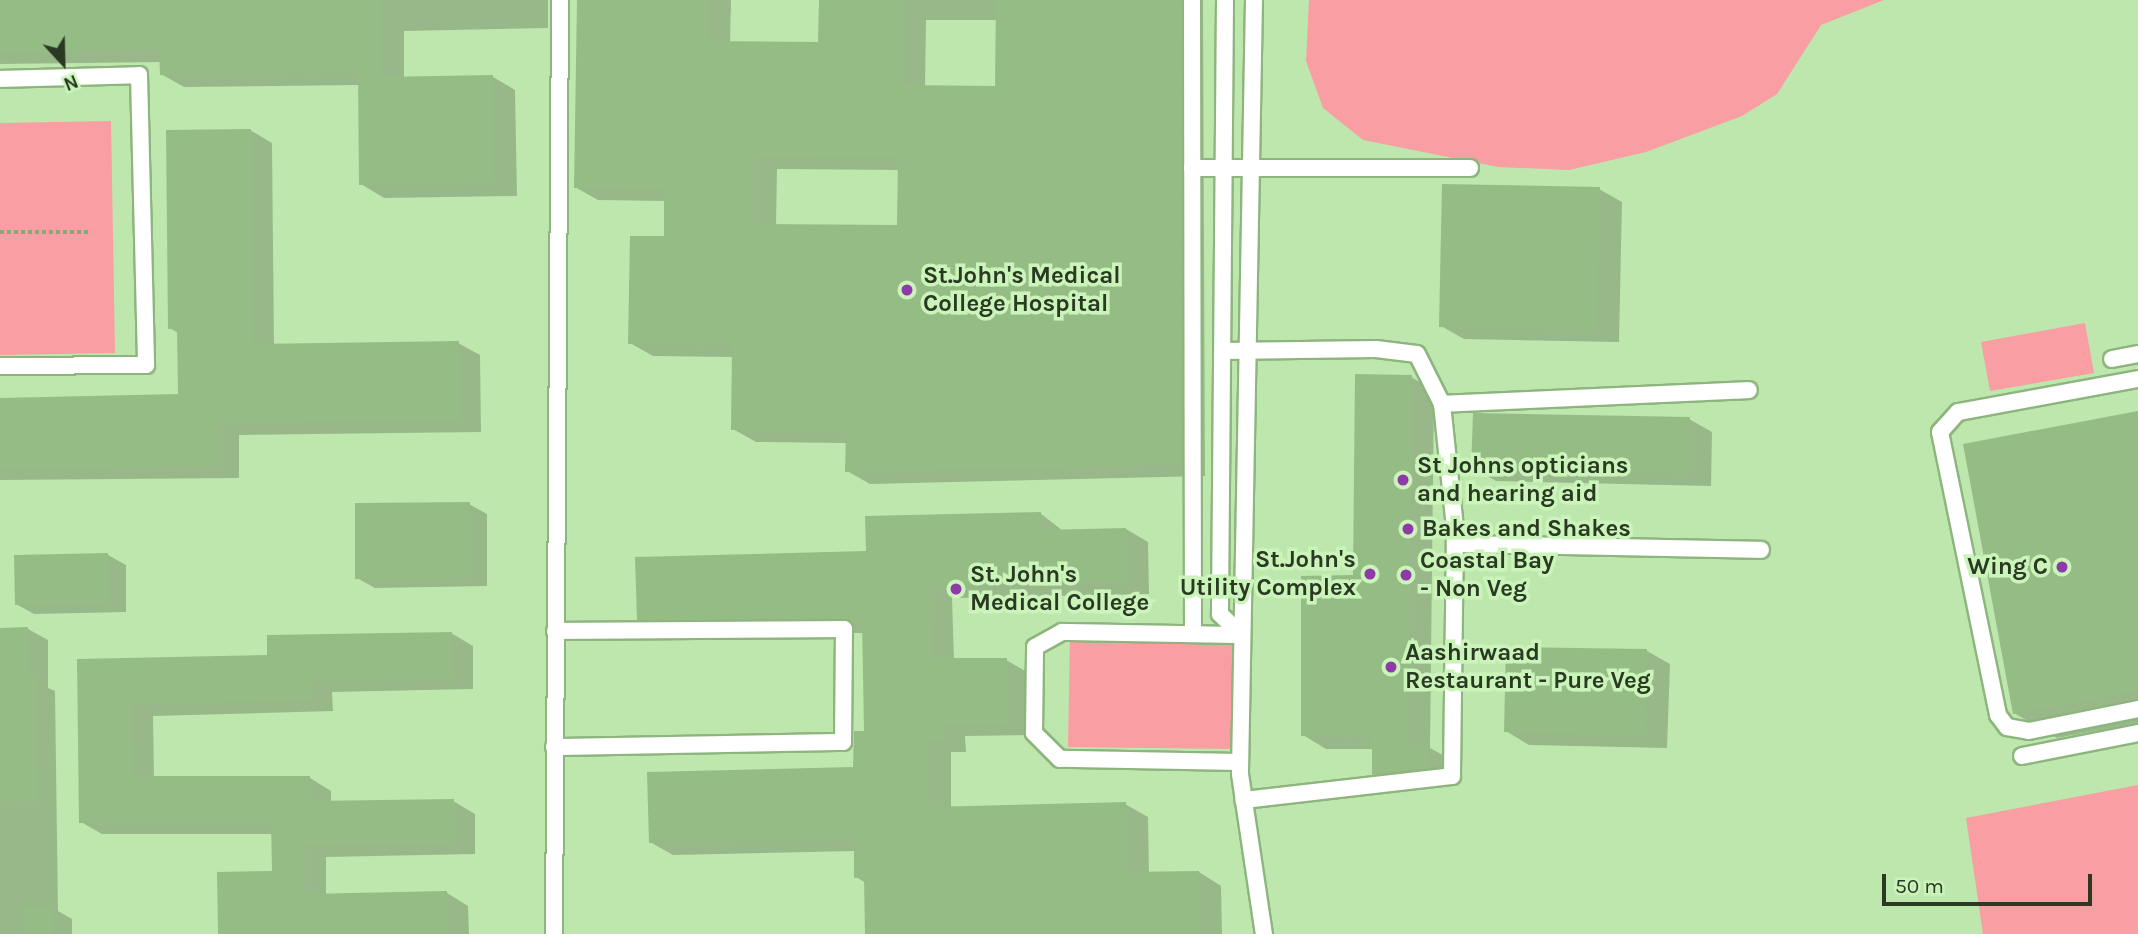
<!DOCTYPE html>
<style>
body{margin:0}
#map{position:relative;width:2138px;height:934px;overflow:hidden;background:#bee7ad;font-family:Karla,sans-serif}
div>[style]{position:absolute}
.green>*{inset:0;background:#f99ea3}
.shadow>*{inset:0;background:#0003}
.building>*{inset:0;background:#95bc84}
.path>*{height:4.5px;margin-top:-2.25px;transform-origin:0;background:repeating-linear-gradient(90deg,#88a87a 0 3.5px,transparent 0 7px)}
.roads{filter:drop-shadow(2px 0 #8eb57e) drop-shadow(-2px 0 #8eb57e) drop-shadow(0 2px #8eb57e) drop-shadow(0 -2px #8eb57e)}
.lane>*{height:16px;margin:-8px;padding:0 8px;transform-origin:8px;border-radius:8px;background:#fff}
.dots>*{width:19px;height:19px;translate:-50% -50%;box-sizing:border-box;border:4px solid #cbf4ba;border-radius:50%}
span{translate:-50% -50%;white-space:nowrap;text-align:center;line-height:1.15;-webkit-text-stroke:7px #cbf4ba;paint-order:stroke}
.poi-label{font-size:24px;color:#293922;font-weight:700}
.left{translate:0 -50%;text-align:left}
.right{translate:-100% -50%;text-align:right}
.north{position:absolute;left:28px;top:28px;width:70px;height:70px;-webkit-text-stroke:5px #cbf4ba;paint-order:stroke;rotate:158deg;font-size:19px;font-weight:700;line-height:28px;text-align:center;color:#293922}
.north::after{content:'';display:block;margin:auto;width:24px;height:32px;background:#293922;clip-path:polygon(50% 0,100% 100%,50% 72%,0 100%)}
.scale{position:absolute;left:1882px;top:874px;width:210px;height:32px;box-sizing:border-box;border:4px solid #293922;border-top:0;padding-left:9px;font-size:21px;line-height:24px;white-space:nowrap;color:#293922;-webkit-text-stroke:5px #cbf4ba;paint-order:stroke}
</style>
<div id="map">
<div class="green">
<i style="clip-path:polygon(1309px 0,1884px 0,1821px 25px,1777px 94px,1742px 116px,1646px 152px,1569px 170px,1498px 167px,1363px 140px,1323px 108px,1306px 61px)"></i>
<i style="clip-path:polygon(111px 121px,115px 353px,0 355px,0 123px)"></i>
<i style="clip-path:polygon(2085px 323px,2094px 373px,1990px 391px,1981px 342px)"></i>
<i style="clip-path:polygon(1070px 635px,1239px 637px,1237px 749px,1068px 747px)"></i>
<i style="clip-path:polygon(2138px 785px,2138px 934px,1983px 934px,1966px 818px)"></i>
</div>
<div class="shadow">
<i style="clip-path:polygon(0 0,548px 0,548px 28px,404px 31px,404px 78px,493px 77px,515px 90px,517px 196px,384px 198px,361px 184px,360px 85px,184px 87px,161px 74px,161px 62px,0 64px)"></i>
<i style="clip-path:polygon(evenodd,578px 0,731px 0,730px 43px,820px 44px,821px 0,1203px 0,1205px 476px,870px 484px,847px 471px,847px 443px,756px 442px,733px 429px,734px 357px,653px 356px,630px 343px,665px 238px,666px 201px,598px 200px,575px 187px,578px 0,926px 20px,998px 20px,997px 88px,925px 87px,926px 20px,578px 0,777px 169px,900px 170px,899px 227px,776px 226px,777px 169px)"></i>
<i style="clip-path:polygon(250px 130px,272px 143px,274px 345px,458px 343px,480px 355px,481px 432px,239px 435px,239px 478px,0 480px,0 399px,179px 396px,178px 333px,170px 328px)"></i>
<i style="clip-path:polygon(1599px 189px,1622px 202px,1619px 342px,1464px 339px,1441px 326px)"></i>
<i style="clip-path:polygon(1411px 377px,1434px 390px,1430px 748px,1450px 759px,1449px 781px,1396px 787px,1374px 774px,1373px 749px,1326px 749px,1303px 735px,1355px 577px)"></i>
<i style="clip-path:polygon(2138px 413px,2138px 723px,2057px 738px,2014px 713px)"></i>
<i style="clip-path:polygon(1689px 419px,1712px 432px,1711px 486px,1496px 481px,1473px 468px)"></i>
<i style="clip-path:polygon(469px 504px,487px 514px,487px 586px,375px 588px,357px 578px)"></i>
<i style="clip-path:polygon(1040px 513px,1063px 531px,1126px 529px,1148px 542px,1149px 594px,952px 598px,954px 660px,1006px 660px,1029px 673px,1030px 735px,965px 736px,966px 752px,951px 752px,951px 808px,1125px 804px,1148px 817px,1149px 874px,1199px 872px,1221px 886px,1222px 934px,867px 934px,866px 883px,856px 877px,856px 851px,673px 855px,650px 842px,854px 769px,866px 733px,864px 633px,661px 632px,638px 619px,867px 553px)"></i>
<i style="clip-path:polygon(108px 555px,126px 565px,126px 612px,34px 614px,16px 604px,16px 557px)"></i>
<i style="clip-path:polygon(0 629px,28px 629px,48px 640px,48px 688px,55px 691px,58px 911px,72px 919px,72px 934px,0 934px)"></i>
<i style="clip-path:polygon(451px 633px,473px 646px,473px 689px,332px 692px,333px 711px,153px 716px,154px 777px,310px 778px,331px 791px,331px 803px,453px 801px,475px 814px,475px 854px,326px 857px,326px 895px,447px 893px,468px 906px,469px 934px,218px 934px,274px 873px,273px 834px,102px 834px,81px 822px,79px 661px,269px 657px)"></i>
<i style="clip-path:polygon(1647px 651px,1670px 664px,1667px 748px,1529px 745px,1506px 731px)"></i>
</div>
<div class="building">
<i style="clip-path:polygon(0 0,381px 0,382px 77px,493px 75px,494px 183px,359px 185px,358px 72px,160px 75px,159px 49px,0 52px)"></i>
<i style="clip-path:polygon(evenodd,577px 0,708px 0,707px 41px,818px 42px,819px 0,903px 0,902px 85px,995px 86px,996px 0,1181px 0,1182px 464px,845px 472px,846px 431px,731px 430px,732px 345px,628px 344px,630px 236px,664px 236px,664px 189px,574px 188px,577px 0,754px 157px,898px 158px,897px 225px,753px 224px,754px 157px)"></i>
<i style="clip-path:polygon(251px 129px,253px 344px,459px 341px,460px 420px,217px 423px,218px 466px,0 468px,0 398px,178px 394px,177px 329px,168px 329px,166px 130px)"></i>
<i style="clip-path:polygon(1442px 184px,1600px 187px,1596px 330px,1439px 327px)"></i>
<i style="clip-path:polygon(1355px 374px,1412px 375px,1408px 746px,1427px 745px,1427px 768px,1372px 775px,1372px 737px,1301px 736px,1301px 576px,1353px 575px)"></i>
<i style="clip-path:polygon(2138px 411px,2138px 691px,2013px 714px,1963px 444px)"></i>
<i style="clip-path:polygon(1473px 413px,1690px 417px,1689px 473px,1471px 469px)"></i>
<i style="clip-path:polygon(470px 502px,470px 577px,355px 579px,355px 503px)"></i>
<i style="clip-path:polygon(1041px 512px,1041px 530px,1126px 528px,1127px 582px,930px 586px,932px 658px,1007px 658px,1008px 723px,943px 724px,943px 739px,928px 740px,929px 807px,1126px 802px,1127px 872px,1199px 871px,1200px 934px,865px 934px,864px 877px,854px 878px,854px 838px,649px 843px,647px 772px,853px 767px,854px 731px,864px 731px,862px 621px,637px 620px,635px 557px,866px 551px,865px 516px)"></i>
<i style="clip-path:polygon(108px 553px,109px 603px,15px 605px,14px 555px)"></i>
<i style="clip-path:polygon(28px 627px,29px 678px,35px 678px,37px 801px,0 802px,0 628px)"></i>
<i style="clip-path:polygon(452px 632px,452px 678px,311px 681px,311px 700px,132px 704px,133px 776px,310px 776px,310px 801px,454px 799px,454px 843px,305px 845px,305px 894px,447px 891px,448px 934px,218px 934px,217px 872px,272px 871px,271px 823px,79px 823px,77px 659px,267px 655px,267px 635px)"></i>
<i style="clip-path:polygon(1506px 647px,1647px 649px,1645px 736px,1504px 732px)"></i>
<i style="clip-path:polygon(53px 906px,53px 934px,24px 934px,23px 907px)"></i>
</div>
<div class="path">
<i style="left:0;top:232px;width:89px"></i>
</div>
<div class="roads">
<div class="lane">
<i style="left:1192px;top:0;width:634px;rotate:89.91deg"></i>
<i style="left:1225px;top:0;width:614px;rotate:90.47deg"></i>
<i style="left:1220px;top:614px;width:30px;rotate:44deg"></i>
<i style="left:1254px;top:0;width:774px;rotate:91.04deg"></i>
<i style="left:1240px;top:774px;width:162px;rotate:81.5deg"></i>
<i style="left:0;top:79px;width:139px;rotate:-1.6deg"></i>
<i style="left:139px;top:75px;width:290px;rotate:88.6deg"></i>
<i style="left:146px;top:365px;width:146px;rotate:179.6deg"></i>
<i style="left:1192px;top:168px;width:278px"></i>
<i style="left:1224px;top:351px;width:152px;rotate:-0.8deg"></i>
<i style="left:1376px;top:349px;width:41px;rotate:7deg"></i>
<i style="left:1417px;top:354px;width:56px;rotate:63.4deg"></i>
<i style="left:1442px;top:404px;width:125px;rotate:84deg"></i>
<i style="left:1455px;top:528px;width:248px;rotate:90.7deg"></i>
<i style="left:1452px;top:776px;width:210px;rotate:173.4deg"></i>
<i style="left:2112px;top:359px;width:26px;rotate:-11deg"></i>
<i style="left:2138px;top:379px;width:183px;rotate:169.6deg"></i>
<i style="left:1958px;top:412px;width:27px;rotate:132deg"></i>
<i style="left:1940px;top:432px;width:289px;rotate:78.4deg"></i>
<i style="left:1998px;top:715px;width:15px;rotate:53deg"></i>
<i style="left:2007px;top:727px;width:22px;rotate:10deg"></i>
<i style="left:2029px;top:731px;width:111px;rotate:-11.4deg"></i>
<i style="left:1442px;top:404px;width:307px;rotate:-2.6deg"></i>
<i style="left:1455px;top:544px;width:306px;rotate:1.1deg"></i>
<i style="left:554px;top:747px;width:289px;rotate:-1deg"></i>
<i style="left:843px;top:742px;width:113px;rotate:-89.5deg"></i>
<i style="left:844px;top:629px;width:289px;rotate:179.6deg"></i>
<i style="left:2022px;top:756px;width:118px;rotate:-11.2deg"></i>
<i style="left:1240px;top:762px;width:180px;rotate:-179deg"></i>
<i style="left:1060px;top:759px;width:37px;rotate:-135deg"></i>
<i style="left:1034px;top:733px;width:86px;rotate:-89.3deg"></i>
<i style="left:1035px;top:647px;width:31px;rotate:-29deg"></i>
<i style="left:1062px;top:632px;width:180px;rotate:1deg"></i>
<i style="left:554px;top:934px;width:934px;rotate:-89.63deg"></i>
</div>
</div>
<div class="dots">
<i style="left:907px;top:290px;background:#8e3ba9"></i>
<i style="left:1403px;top:480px;background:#8e3ba9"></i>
<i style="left:1408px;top:529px;background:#8e3ba9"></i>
<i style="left:2062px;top:567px;background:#8e3ba9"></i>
<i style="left:1370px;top:574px;background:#8e3ba9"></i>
<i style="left:1406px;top:575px;background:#8e3ba9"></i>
<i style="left:956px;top:589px;background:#8e3ba9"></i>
<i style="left:1391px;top:667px;background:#8e3ba9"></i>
</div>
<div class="poi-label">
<span class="left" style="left:923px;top:290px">St.John's Medical<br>College Hospital</span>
<span class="left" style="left:1417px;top:480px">St Johns opticians<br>and hearing aid</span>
<span class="left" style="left:1422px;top:529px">Bakes and Shakes</span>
<span class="right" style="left:1356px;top:574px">St.John's<br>Utility Complex</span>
<span class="left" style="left:1420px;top:575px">Coastal Bay<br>- Non Veg</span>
<span class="right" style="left:2048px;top:567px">Wing C</span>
<span class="left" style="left:970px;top:589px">St. John's<br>Medical College</span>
<span class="left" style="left:1405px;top:667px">Aashirwaad<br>Restaurant - Pure Veg</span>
</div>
<div class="north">N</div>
<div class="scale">50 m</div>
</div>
